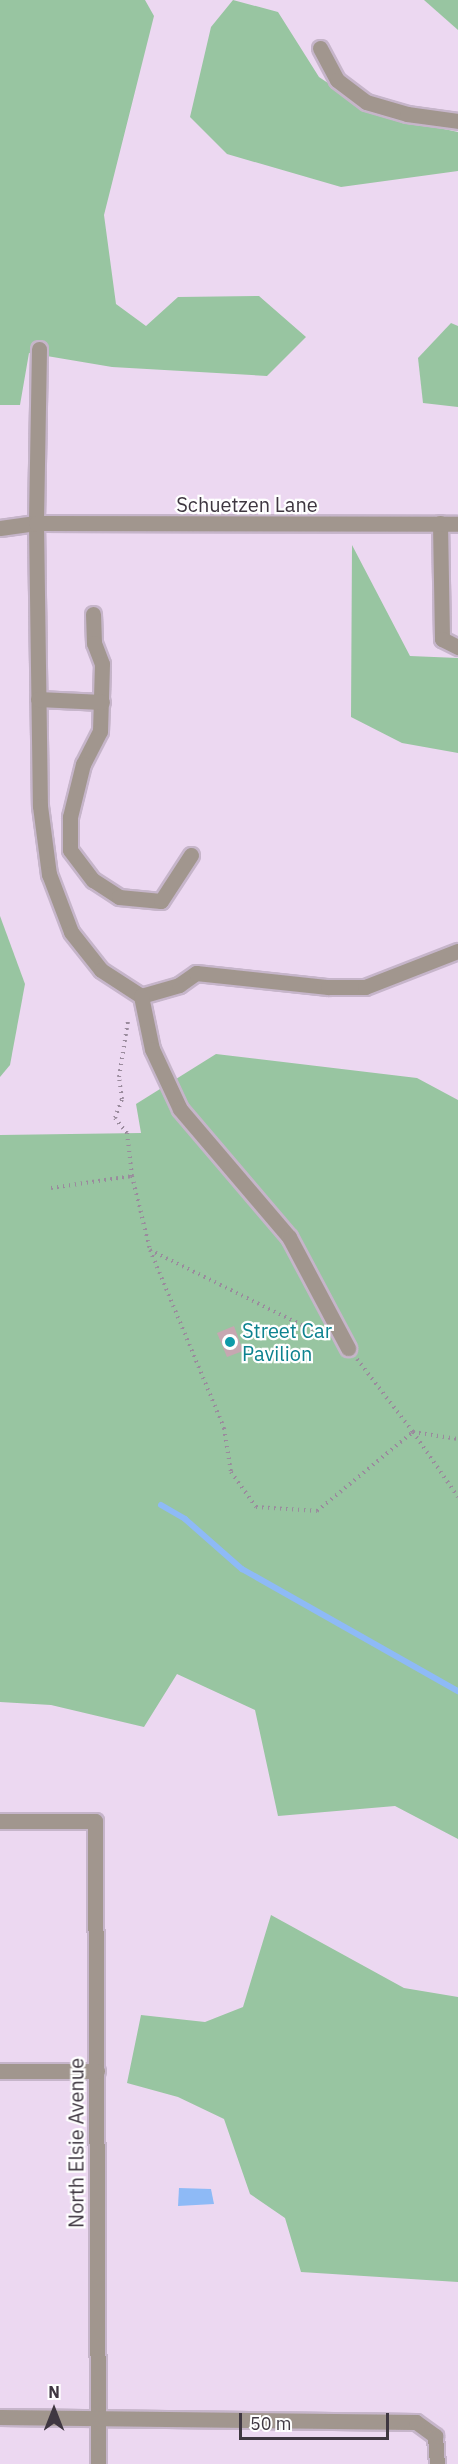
<!DOCTYPE html>
<style>
body{margin:0}
#map{position:relative;width:458px;height:2464px;overflow:hidden;background:#ecd8f1;font-family:"IBM Plex Sans",sans-serif}
div>[style]{position:absolute}
.green>*{inset:0;background:#98c5a1}
.water>*{inset:0;background:#8ebaf6}
.stream>*{height:6px;margin:-3px;padding:0 3px;transform-origin:3px;border-radius:3px;background:#8ebaf6}
.building>*{inset:0;background:#c6a7b1}
.path>*{height:4px;margin-top:-2px;transform-origin:0;background:repeating-linear-gradient(90deg,#9a8b9d 0 1.5px,transparent 0 6px)}
.roads{filter:drop-shadow(2px 0 #c6b5ca) drop-shadow(-2px 0 #c6b5ca) drop-shadow(0 2px #c6b5ca) drop-shadow(0 -2px #c6b5ca)}
.minor>*{height:15px;margin:-7.5px;padding:0 7.5px;transform-origin:7.5px;border-radius:7.5px;background:#a1968e}
.dots>*{width:16px;height:16px;translate:-50% -50%;box-sizing:border-box;border:3px solid #fff;border-radius:50%}
span{translate:-50% -50%;white-space:nowrap;text-align:center;line-height:1.15;-webkit-text-stroke:4.5px #fff;paint-order:stroke}
.street-label{font-size:20px;color:#3f3741}
.culture-label{font-size:20px;color:#0d838f}
.left{translate:0 -50%;text-align:left}
.north{position:absolute;left:24px;top:2380px;width:60px;height:60px;-webkit-text-stroke:4px #fff;paint-order:stroke;rotate:0deg;font-size:16px;font-weight:700;line-height:24px;text-align:center;color:#3f3741}
.north::after{content:'';display:block;margin:auto;width:21px;height:27px;background:#3f3741;clip-path:polygon(50% 0,100% 100%,50% 72%,0 100%)}
.scale{position:absolute;left:239px;top:2413px;width:150px;height:27px;box-sizing:border-box;border:3px solid #3f3741;border-top:0;padding-left:8px;font-size:18px;line-height:21px;white-space:nowrap;color:#3f3741;-webkit-text-stroke:4px #fff;paint-order:stroke}
</style>
<div id="map">
<div class="green">
<i style="clip-path:polygon(0 0,145px 0,154px 16px,104px 215px,116px 304px,146px 326px,178px 297px,259px 296px,306px 337px,267px 376px,112px 367px,29px 353px,20px 405px,0 405px)"></i>
<i style="clip-path:polygon(233px 0,278px 12px,319px 77px,374px 114px,458px 132px,458px 171px,341px 187px,227px 154px,190px 117px,211px 27px)"></i>
<i style="clip-path:polygon(424px 0,458px 0,458px 30px)"></i>
<i style="clip-path:polygon(451px 323px,458px 326px,458px 407px,423px 403px,418px 358px)"></i>
<i style="clip-path:polygon(352px 545px,410px 656px,458px 658px,458px 753px,402px 743px,351px 717px)"></i>
<i style="clip-path:polygon(0 916px,25px 984px,10px 1065px,0 1077px)"></i>
<i style="clip-path:polygon(216px 1054px,417px 1078px,458px 1100px,458px 1839px,395px 1806px,278px 1816px,255px 1710px,177px 1674px,144px 1727px,51px 1705px,0 1702px,0 1135px,141px 1133px,136px 1104px)"></i>
<i style="clip-path:polygon(271px 1915px,404px 1988px,458px 1997px,458px 2282px,301px 2272px,285px 2218px,250px 2194px,224px 2119px,178px 2097px,127px 2083px,141px 2015px,205px 2022px,243px 2007px)"></i>
</div>
<div class="water">
<i style="clip-path:polygon(179px 2188px,211px 2189px,214px 2204px,178px 2206px)"></i>
</div>
<div class="stream">
<i style="left:161px;top:1505px;width:28px;rotate:30deg"></i>
<i style="left:185px;top:1519px;width:76px;rotate:41.3deg"></i>
<i style="left:242px;top:1569px;width:248px;rotate:29.5deg"></i>
</div>
<div class="building">
<i style="clip-path:polygon(234px 1326px,243px 1351px,227px 1357px,217px 1333px)"></i>
</div>
<div class="path">
<i style="left:132px;top:1176px;width:76px;rotate:76.3deg"></i>
<i style="left:150px;top:1250px;width:192px;rotate:26.3deg"></i>
<i style="left:51px;top:1188px;width:82px;rotate:-8.4deg"></i>
<i style="left:132px;top:1176px;width:43px;rotate:-96.6deg"></i>
<i style="left:127px;top:1133px;width:19px;rotate:-129deg"></i>
<i style="left:115px;top:1118px;width:20px;rotate:-70deg"></i>
<i style="left:122px;top:1099px;width:22px;rotate:-98deg"></i>
<i style="left:119px;top:1077px;width:57px;rotate:-80.9deg"></i>
<i style="left:150px;top:1250px;width:193px;rotate:67.4deg"></i>
<i style="left:224px;top:1428px;width:45px;rotate:81deg"></i>
<i style="left:231px;top:1472px;width:43px;rotate:54.5deg"></i>
<i style="left:256px;top:1507px;width:61px;rotate:3.8deg"></i>
<i style="left:317px;top:1511px;width:124px;rotate:-39.5deg"></i>
<i style="left:413px;top:1432px;width:79px;rotate:55.3deg"></i>
<i style="left:357px;top:1359px;width:92px;rotate:52.5deg"></i>
<i style="left:413px;top:1432px;width:46px;rotate:8.8deg"></i>
</div>
<div class="roads">
<div class="minor">
<i style="left:320px;top:48px;width:36px;rotate:62deg"></i>
<i style="left:337px;top:80px;width:36px;rotate:37deg"></i>
<i style="left:366px;top:102px;width:43px;rotate:16.3deg"></i>
<i style="left:407px;top:114px;width:51px;rotate:7.8deg"></i>
<i style="left:39px;top:349px;width:174px;rotate:91deg"></i>
<i style="left:36px;top:523px;width:283px;rotate:89.2deg"></i>
<i style="left:40px;top:806px;width:69px;rotate:82.5deg"></i>
<i style="left:49px;top:874px;width:62px;rotate:69.2deg"></i>
<i style="left:71px;top:932px;width:48px;rotate:51.7deg"></i>
<i style="left:101px;top:970px;width:48px;rotate:33deg"></i>
<i style="left:141px;top:996px;width:40px;rotate:-16deg"></i>
<i style="left:179px;top:985px;width:21px;rotate:-35deg"></i>
<i style="left:196px;top:973px;width:133px;rotate:6.1deg"></i>
<i style="left:328px;top:987px;width:37px"></i>
<i style="left:365px;top:987px;width:100px;rotate:-21.2deg"></i>
<i style="left:440px;top:523px;width:116px;rotate:89deg"></i>
<i style="left:442px;top:639px;width:18px;rotate:27deg"></i>
<i style="left:0;top:528px;width:36px;rotate:-8deg"></i>
<i style="left:36px;top:523px;width:422px;rotate:0.1deg"></i>
<i style="left:93px;top:614px;width:29px;rotate:88deg"></i>
<i style="left:94px;top:643px;width:22px;rotate:69deg"></i>
<i style="left:102px;top:664px;width:67px;rotate:91.7deg"></i>
<i style="left:100px;top:731px;width:37px;rotate:117deg"></i>
<i style="left:83px;top:764px;width:55px;rotate:103.8deg"></i>
<i style="left:70px;top:817px;width:33px;rotate:90deg"></i>
<i style="left:70px;top:850px;width:38px;rotate:53deg"></i>
<i style="left:93px;top:880px;width:31px;rotate:33deg"></i>
<i style="left:119px;top:897px;width:42px;rotate:5.4deg"></i>
<i style="left:161px;top:901px;width:55px;rotate:-56.9deg"></i>
<i style="left:38px;top:699px;width:64px;rotate:2.7deg"></i>
<i style="left:141px;top:996px;width:54px;rotate:78.3deg"></i>
<i style="left:152px;top:1049px;width:66px;rotate:65deg"></i>
<i style="left:180px;top:1109px;width:168px;rotate:49.6deg"></i>
<i style="left:289px;top:1237px;width:126px;rotate:62deg"></i>
<i style="left:0;top:1821px;width:95px"></i>
<i style="left:95px;top:1821px;width:643px;rotate:89.73deg"></i>
<i style="left:0;top:2071px;width:97px"></i>
<i style="left:0;top:2417px;width:416px;rotate:0.7deg"></i>
<i style="left:416px;top:2422px;width:24px;rotate:36deg"></i>
<i style="left:435px;top:2436px;width:28px;rotate:86deg"></i>
</div>
</div>
<div class="dots">
<i style="left:230px;top:1342px;background:#0f9aa8"></i>
</div>
<div class="street-label">
<span style="left:247px;top:504px">Schuetzen Lane</span>
<span style="left:76px;top:2143px;rotate:-90deg">North Elsie Avenue</span>
</div>
<div class="culture-label">
<span class="left" style="left:242px;top:1342px">Street Car<br>Pavilion</span>
</div>
<div class="north">N</div>
<div class="scale">50 m</div>
</div>
